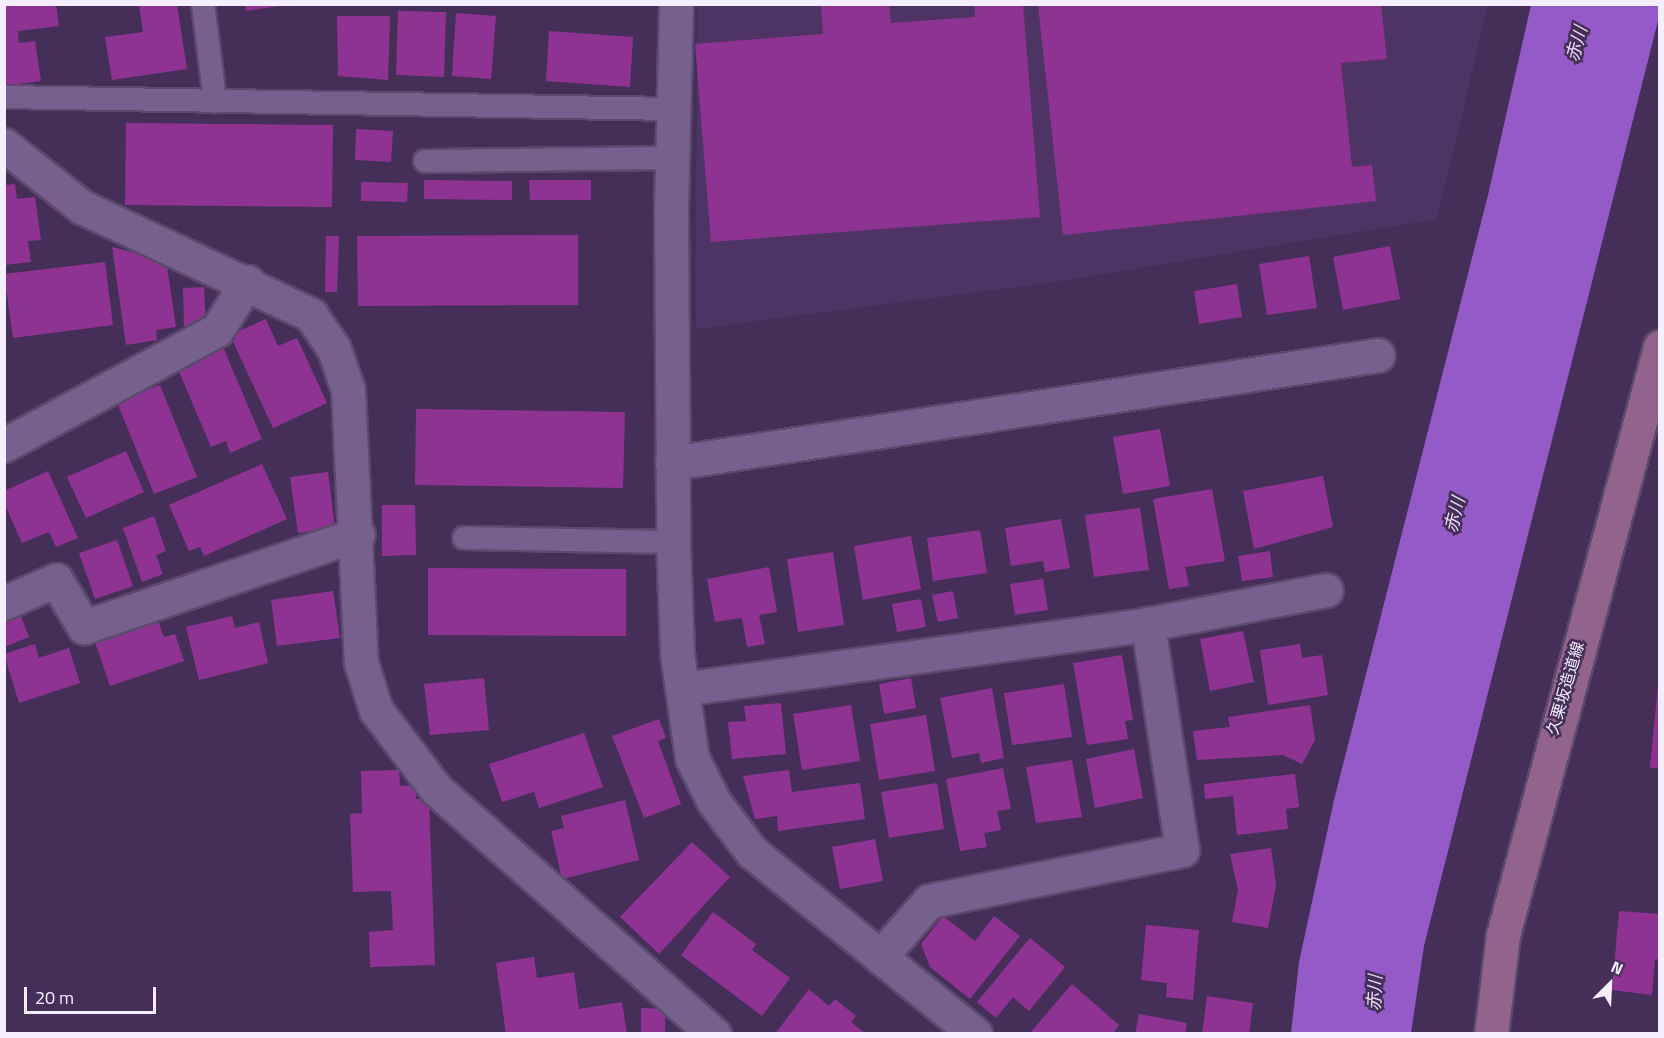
<!DOCTYPE html>
<meta charset="utf-8">
<style>
body{margin:0}
#map{position:relative;width:1664px;height:1038px;overflow:hidden;background:#452f59;font-family:"Titillium Web","Noto Sans JP",sans-serif}
div>[style]{position:absolute}
.built>*{inset:0;background:#4d3465}
.water>*{inset:0;background:#945ac8}
.building>*{inset:0;background:#8f3393}
.roads{filter:drop-shadow(2px 0 #5b4a6c) drop-shadow(-2px 0 #5b4a6c) drop-shadow(0 2px #5b4a6c) drop-shadow(0 -2px #5b4a6c)}
.lane>*{height:22px;margin:-11px;padding:0 11px;transform-origin:11px;border-radius:11px;background:#77608e}
.street>*{height:33px;margin:-16.5px;padding:0 16.5px;transform-origin:16.5px;border-radius:16.5px;background:#77608e}
.secondary>*{height:33px;margin:-16.5px;padding:0 16.5px;transform-origin:16.5px;border-radius:16.5px;background:#93648b}
span{translate:-50% -50%;white-space:nowrap;text-align:center;line-height:1.15;-webkit-text-stroke:5px #452f59;paint-order:stroke}
.street-label{font-size:16px;color:#f5eefe}
.water-label{font-size:18px;color:#e8dbf7;font-style:italic}
.frame{position:absolute;inset:0;border:6px solid #f5eefe;pointer-events:none}
.north{position:absolute;left:1580px;top:954px;width:60px;height:60px;-webkit-text-stroke:4px #452f59;paint-order:stroke;rotate:24deg;font-size:16px;font-weight:700;line-height:24px;text-align:center;color:#f5eefe}
.north::after{content:'';display:block;margin:auto;width:21px;height:27px;background:#f5eefe;clip-path:polygon(50% 0,100% 100%,50% 72%,0 100%)}
.scale{position:absolute;left:24px;top:987px;width:132px;height:27px;box-sizing:border-box;border:3px solid #f5eefe;border-top:0;padding-left:8px;font-size:18px;line-height:21px;white-space:nowrap;color:#f5eefe;-webkit-text-stroke:4px #452f59;paint-order:stroke}
</style>
<div id="map">
<div class="built">
<i style="clip-path:polygon(697px 4px,1488px 5px,1437px 219px,1061px 281px,696px 329px)"></i>
</div>
<div class="water">
<i style="clip-path:polygon(1531px 5px,1659px 5px,1659px 17px,1424px 946px,1411px 1033px,1291px 1033px,1299px 962px,1334px 800px,1488px 195px)"></i>
</div>
<div class="building">
<i style="clip-path:polygon(4px 4px,56px 4px,59px 26px,18px 31px,19px 43px,35px 41px,41px 81px,4px 86px)"></i>
<i style="clip-path:polygon(139px 4px,177px 4px,187px 69px,112px 80px,105px 37px,143px 32px)"></i>
<i style="clip-path:polygon(245px 4px,279px 4px,279px 6px,246px 11px)"></i>
<i style="clip-path:polygon(889px 4px,891px 23px,975px 17px,974px 4px,1023px 4px,1040px 217px,711px 242px,695px 44px,823px 34px,821px 5px)"></i>
<i style="clip-path:polygon(1038px 5px,1381px 5px,1387px 59px,1341px 63px,1352px 167px,1372px 165px,1376px 201px,1063px 235px)"></i>
<i style="clip-path:polygon(398px 11px,446px 12px,444px 77px,396px 75px)"></i>
<i style="clip-path:polygon(456px 13px,496px 16px,491px 79px,452px 76px)"></i>
<i style="clip-path:polygon(337px 16px,390px 16px,388px 80px,338px 76px)"></i>
<i style="clip-path:polygon(549px 31px,633px 37px,630px 87px,546px 81px)"></i>
<i style="clip-path:polygon(126px 123px,333px 125px,332px 207px,125px 205px)"></i>
<i style="clip-path:polygon(356px 129px,393px 131px,391px 162px,355px 160px)"></i>
<i style="clip-path:polygon(424px 180px,512px 181px,512px 200px,424px 199px)"></i>
<i style="clip-path:polygon(529px 180px,591px 180px,591px 200px,530px 200px)"></i>
<i style="clip-path:polygon(361px 182px,408px 183px,407px 202px,361px 201px)"></i>
<i style="clip-path:polygon(15px 184px,17px 199px,35px 197px,41px 240px,28px 241px,31px 262px,5px 265px,5px 185px)"></i>
<i style="clip-path:polygon(578px 235px,578px 305px,358px 306px,357px 236px)"></i>
<i style="clip-path:polygon(326px 236px,339px 236px,337px 292px,325px 292px)"></i>
<i style="clip-path:polygon(1390px 246px,1400px 299px,1343px 310px,1333px 257px)"></i>
<i style="clip-path:polygon(112px 247px,166px 260px,176px 327px,156px 330px,157px 340px,126px 345px)"></i>
<i style="clip-path:polygon(1309px 256px,1317px 308px,1267px 315px,1259px 264px)"></i>
<i style="clip-path:polygon(105px 262px,113px 325px,13px 338px,4px 274px)"></i>
<i style="clip-path:polygon(1237px 284px,1242px 317px,1199px 324px,1194px 291px)"></i>
<i style="clip-path:polygon(204px 287px,206px 325px,184px 326px,183px 288px)"></i>
<i style="clip-path:polygon(266px 319px,278px 346px,297px 338px,327px 403px,273px 428px,230px 335px)"></i>
<i style="clip-path:polygon(223px 347px,262px 439px,230px 453px,226px 441px,211px 447px,177px 367px)"></i>
<i style="clip-path:polygon(160px 385px,197px 477px,154px 494px,117px 402px)"></i>
<i style="clip-path:polygon(416px 409px,625px 412px,623px 488px,415px 485px)"></i>
<i style="clip-path:polygon(1160px 429px,1170px 486px,1123px 494px,1113px 437px)"></i>
<i style="clip-path:polygon(126px 451px,144px 492px,86px 518px,67px 477px)"></i>
<i style="clip-path:polygon(262px 464px,287px 519px,204px 556px,200px 547px,189px 551px,169px 505px)"></i>
<i style="clip-path:polygon(48px 471px,78px 538px,56px 547px,49px 532px,22px 543px,4px 503px,4px 491px)"></i>
<i style="clip-path:polygon(328px 472px,335px 528px,298px 533px,290px 477px)"></i>
<i style="clip-path:polygon(1323px 476px,1333px 527px,1254px 549px,1243px 491px)"></i>
<i style="clip-path:polygon(1212px 489px,1225px 561px,1185px 567px,1189px 586px,1169px 589px,1153px 499px)"></i>
<i style="clip-path:polygon(382px 505px,415px 505px,416px 555px,382px 556px)"></i>
<i style="clip-path:polygon(1140px 508px,1149px 570px,1094px 577px,1085px 515px)"></i>
<i style="clip-path:polygon(154px 516px,166px 551px,156px 555px,163px 574px,142px 582px,123px 528px)"></i>
<i style="clip-path:polygon(1061px 519px,1070px 568px,1045px 572px,1043px 561px,1011px 566px,1005px 528px)"></i>
<i style="clip-path:polygon(980px 530px,987px 573px,933px 581px,927px 538px)"></i>
<i style="clip-path:polygon(911px 536px,921px 589px,863px 600px,854px 546px)"></i>
<i style="clip-path:polygon(117px 540px,133px 586px,95px 599px,79px 553px)"></i>
<i style="clip-path:polygon(1270px 551px,1273px 577px,1242px 581px,1238px 556px)"></i>
<i style="clip-path:polygon(833px 552px,844px 625px,798px 632px,787px 559px)"></i>
<i style="clip-path:polygon(769px 567px,777px 612px,759px 615px,765px 644px,747px 647px,742px 618px,715px 622px,707px 579px)"></i>
<i style="clip-path:polygon(428px 568px,626px 569px,626px 636px,428px 635px)"></i>
<i style="clip-path:polygon(1043px 579px,1048px 610px,1015px 615px,1010px 584px)"></i>
<i style="clip-path:polygon(333px 591px,340px 638px,277px 646px,271px 600px)"></i>
<i style="clip-path:polygon(953px 591px,958px 618px,938px 622px,932px 595px)"></i>
<i style="clip-path:polygon(921px 599px,926px 627px,897px 632px,892px 604px)"></i>
<i style="clip-path:polygon(19px 611px,29px 637px,4px 647px,4px 616px)"></i>
<i style="clip-path:polygon(232px 616px,235px 628px,259px 622px,268px 663px,199px 680px,186px 627px)"></i>
<i style="clip-path:polygon(158px 621px,164px 637px,175px 634px,184px 661px,110px 686px,95px 642px)"></i>
<i style="clip-path:polygon(1243px 631px,1254px 682px,1210px 691px,1200px 639px)"></i>
<i style="clip-path:polygon(35px 644px,39px 658px,69px 648px,80px 683px,19px 703px,4px 654px)"></i>
<i style="clip-path:polygon(1300px 644px,1302px 658px,1322px 655px,1328px 695px,1268px 705px,1260px 650px)"></i>
<i style="clip-path:polygon(1122px 655px,1133px 720px,1125px 721px,1128px 739px,1087px 745px,1073px 663px)"></i>
<i style="clip-path:polygon(484px 678px,489px 730px,430px 735px,424px 684px)"></i>
<i style="clip-path:polygon(911px 678px,916px 708px,884px 714px,879px 684px)"></i>
<i style="clip-path:polygon(1064px 684px,1072px 737px,1012px 745px,1004px 693px)"></i>
<i style="clip-path:polygon(1658px 685px,1660px 685px,1660px 768px,1650px 768px)"></i>
<i style="clip-path:polygon(992px 688px,1004px 758px,981px 763px,979px 753px,952px 758px,940px 698px)"></i>
<i style="clip-path:polygon(781px 703px,786px 754px,732px 759px,728px 722px,746px 721px,744px 706px)"></i>
<i style="clip-path:polygon(851px 705px,860px 761px,802px 770px,793px 714px)"></i>
<i style="clip-path:polygon(1310px 705px,1315px 740px,1302px 764px,1283px 755px,1197px 760px,1193px 731px,1230px 727px,1228px 717px)"></i>
<i style="clip-path:polygon(926px 715px,935px 771px,879px 780px,870px 724px)"></i>
<i style="clip-path:polygon(659px 719px,666px 738px,658px 741px,681px 804px,644px 818px,612px 736px)"></i>
<i style="clip-path:polygon(584px 733px,603px 787px,539px 808px,534px 792px,502px 802px,489px 764px)"></i>
<i style="clip-path:polygon(1134px 749px,1143px 798px,1095px 808px,1086px 759px)"></i>
<i style="clip-path:polygon(1072px 760px,1082px 817px,1036px 823px,1026px 767px)"></i>
<i style="clip-path:polygon(1003px 768px,1011px 809px,997px 811px,1001px 830px,984px 833px,987px 847px,960px 851px,946px 779px)"></i>
<i style="clip-path:polygon(399px 770px,400px 786px,416px 785px,416px 799px,429px 799px,435px 965px,370px 967px,369px 932px,393px 930px,391px 891px,353px 892px,350px 814px,362px 813px,361px 771px)"></i>
<i style="clip-path:polygon(789px 770px,792px 792px,860px 783px,865px 819px,778px 831px,777px 816px,755px 819px,743px 776px)"></i>
<i style="clip-path:polygon(1295px 774px,1299px 807px,1286px 809px,1288px 829px,1237px 835px,1233px 796px,1205px 799px,1204px 784px)"></i>
<i style="clip-path:polygon(937px 783px,944px 829px,889px 838px,881px 792px)"></i>
<i style="clip-path:polygon(625px 800px,639px 860px,562px 879px,551px 831px,564px 828px,561px 816px)"></i>
<i style="clip-path:polygon(875px 839px,883px 881px,840px 889px,832px 847px)"></i>
<i style="clip-path:polygon(692px 842px,730px 877px,659px 954px,620px 917px)"></i>
<i style="clip-path:polygon(1271px 848px,1276px 885px,1268px 928px,1232px 922px,1238px 890px,1230px 854px)"></i>
<i style="clip-path:polygon(1619px 911px,1660px 914px,1660px 960px,1655px 959px,1652px 995px,1612px 990px)"></i>
<i style="clip-path:polygon(713px 912px,756px 944px,752px 950px,790px 978px,762px 1016px,681px 955px)"></i>
<i style="clip-path:polygon(943px 916px,975px 941px,994px 916px,1020px 936px,970px 999px,930px 967px,921px 944px)"></i>
<i style="clip-path:polygon(1146px 925px,1199px 930px,1193px 1000px,1166px 997px,1167px 983px,1141px 980px)"></i>
<i style="clip-path:polygon(1030px 938px,1065px 967px,1029px 1011px,1013px 997px,996px 1018px,977px 1002px)"></i>
<i style="clip-path:polygon(534px 957px,537px 978px,574px 972px,579px 1009px,622px 1002px,627px 1034px,506px 1034px,496px 963px)"></i>
<i style="clip-path:polygon(1072px 984px,1119px 1025px,1113px 1034px,1029px 1034px)"></i>
<i style="clip-path:polygon(809px 989px,829px 1006px,835px 999px,856px 1016px,851px 1022px,866px 1034px,775px 1034px)"></i>
<i style="clip-path:polygon(1207px 996px,1253px 1003px,1249px 1034px,1202px 1034px)"></i>
<i style="clip-path:polygon(641px 1008px,665px 1009px,665px 1034px,641px 1034px)"></i>
<i style="clip-path:polygon(1139px 1014px,1187px 1023px,1185px 1034px,1135px 1034px)"></i>
</div>
<div class="roads">
<div class="lane">
<i style="left:203px;top:4px;width:98px;rotate:82.9deg"></i>
<i style="left:4px;top:97px;width:670px;rotate:1.03deg"></i>
<i style="left:425px;top:161px;width:248px;rotate:-0.7deg"></i>
<i style="left:464px;top:538px;width:209px;rotate:1.1deg"></i>
</div>
<div class="street">
<i style="left:676px;top:4px;width:212px;rotate:91.4deg"></i>
<i style="left:671px;top:216px;width:326px;rotate:89.6deg"></i>
<i style="left:673px;top:542px;width:111px;rotate:87.9deg"></i>
<i style="left:677px;top:653px;width:106px;rotate:81.9deg"></i>
<i style="left:692px;top:758px;width:49px;rotate:63.4deg"></i>
<i style="left:714px;top:802px;width:63px;rotate:52.8deg"></i>
<i style="left:752px;top:852px;width:288px;rotate:39.2deg"></i>
<i style="left:4px;top:145px;width:100px;rotate:38.5deg"></i>
<i style="left:82px;top:207px;width:253px;rotate:25.2deg"></i>
<i style="left:311px;top:315px;width:41px;rotate:55.9deg"></i>
<i style="left:334px;top:349px;width:43px;rotate:71.1deg"></i>
<i style="left:348px;top:390px;width:273px;rotate:87.3deg"></i>
<i style="left:361px;top:663px;width:49px;rotate:72.3deg"></i>
<i style="left:376px;top:710px;width:99px;rotate:52.8deg"></i>
<i style="left:436px;top:789px;width:371px;rotate:41.4deg"></i>
<i style="left:4px;top:445px;width:242px;rotate:-28.4deg"></i>
<i style="left:217px;top:330px;width:57px;rotate:-58deg"></i>
<i style="left:672px;top:463px;width:714px;rotate:-8.7deg"></i>
<i style="left:4px;top:603px;width:57px;rotate:-23.9deg"></i>
<i style="left:56px;top:580px;width:55px;rotate:59.2deg"></i>
<i style="left:84px;top:627px;width:289px;rotate:-18.7deg"></i>
<i style="left:682px;top:689px;width:471px;rotate:-7.9deg"></i>
<i style="left:1148px;top:624px;width:181px;rotate:-10.8deg"></i>
<i style="left:880px;top:957px;width:74px;rotate:-48.8deg"></i>
<i style="left:929px;top:901px;width:258px;rotate:-11.4deg"></i>
<i style="left:1182px;top:850px;width:229px;rotate:-98.6deg"></i>
</div>
<div class="secondary">
<i style="left:1491px;top:1034px;width:100px;rotate:-83.1deg"></i>
<i style="left:1503px;top:935px;width:609px;rotate:-75.05deg"></i>
</div>
</div>
<div class="street-label">
<span style="left:1565px;top:688px;rotate:-74deg">久栗坂造道線</span>
</div>
<div class="water-label">
<span style="left:1577px;top:44px;rotate:-75deg">赤川</span>
<span style="left:1455px;top:515px;rotate:-76deg">赤川</span>
<span style="left:1375px;top:993px;rotate:-87deg">赤川</span>
</div>
<div class="frame"></div>
<div class="north">N</div>
<div class="scale">20 m</div>
</div>
